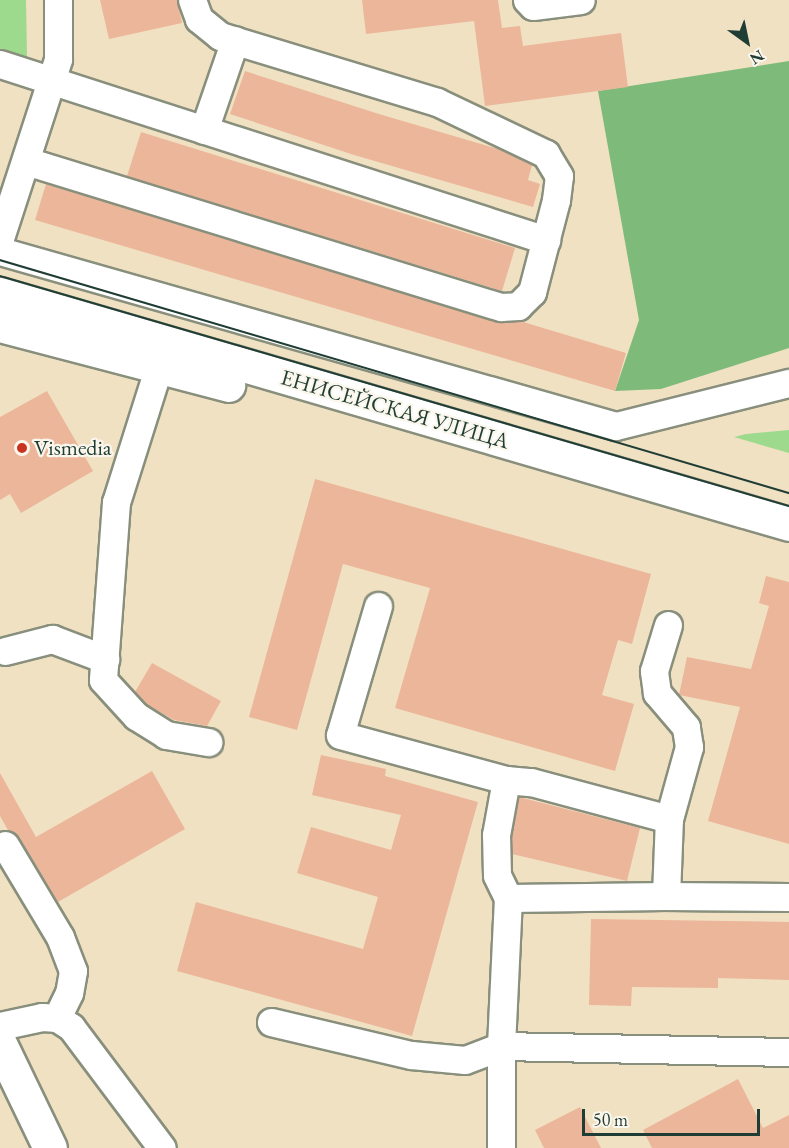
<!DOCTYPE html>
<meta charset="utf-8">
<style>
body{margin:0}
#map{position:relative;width:789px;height:1148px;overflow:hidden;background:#f1e1c3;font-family:"EB Garamond",serif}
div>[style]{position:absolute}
.green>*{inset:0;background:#9dda8e}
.forest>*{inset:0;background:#7eba79}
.building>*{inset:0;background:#ecb69a}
.roads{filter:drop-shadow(2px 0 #888f7c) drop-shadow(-2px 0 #888f7c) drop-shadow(0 2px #888f7c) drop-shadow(0 -2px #888f7c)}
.minor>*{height:27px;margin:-13.5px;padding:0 13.5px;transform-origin:13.5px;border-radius:13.5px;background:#fff}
.major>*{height:33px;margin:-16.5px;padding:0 16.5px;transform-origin:16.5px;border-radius:16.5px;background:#fff}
.tram>*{height:1.5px;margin:-0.75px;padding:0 0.75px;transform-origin:0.75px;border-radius:0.75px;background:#1f3d34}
.dots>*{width:16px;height:16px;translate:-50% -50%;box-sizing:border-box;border:3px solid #fbf7ec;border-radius:50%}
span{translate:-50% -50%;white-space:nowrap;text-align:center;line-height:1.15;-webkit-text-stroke:4.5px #fbf7ec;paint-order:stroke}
.street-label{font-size:22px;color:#1f3d34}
.poi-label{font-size:22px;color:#1f3d34}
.left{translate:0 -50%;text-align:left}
.north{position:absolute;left:717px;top:12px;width:60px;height:60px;-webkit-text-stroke:4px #fbf7ec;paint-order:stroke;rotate:147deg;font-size:16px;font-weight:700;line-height:24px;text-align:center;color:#1f3d34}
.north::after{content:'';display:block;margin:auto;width:21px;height:27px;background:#1f3d34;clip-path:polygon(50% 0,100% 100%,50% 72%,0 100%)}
.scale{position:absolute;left:582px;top:1109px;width:178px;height:27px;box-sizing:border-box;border:3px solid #1f3d34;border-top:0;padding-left:8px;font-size:18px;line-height:21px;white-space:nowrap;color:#1f3d34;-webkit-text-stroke:4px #fbf7ec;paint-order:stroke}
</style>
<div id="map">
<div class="green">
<i style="clip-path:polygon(0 0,26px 0,27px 57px,0 49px)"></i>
<i style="clip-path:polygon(789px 430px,789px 453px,734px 437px,746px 434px)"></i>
</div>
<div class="forest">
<i style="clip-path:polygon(789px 61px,789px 348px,661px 389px,615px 391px,639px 320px,598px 91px)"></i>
</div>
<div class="building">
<i style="clip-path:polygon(100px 0,177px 0,182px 23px,109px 39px)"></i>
<i style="clip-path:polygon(362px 0,498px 0,502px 28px,520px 26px,523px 46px,621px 33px,628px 87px,485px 106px,474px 21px,366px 34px)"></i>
<i style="clip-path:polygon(245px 71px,379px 114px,498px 149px,532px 165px,528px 180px,540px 184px,533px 207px,354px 155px,230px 114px)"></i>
<i style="clip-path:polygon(141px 132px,515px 248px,502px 291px,127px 176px)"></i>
<i style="clip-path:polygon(46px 184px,496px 322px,520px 321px,626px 353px,615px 391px,35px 220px)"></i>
<i style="clip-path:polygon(47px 391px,93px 471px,21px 513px,10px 494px,0 500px,0 417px)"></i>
<i style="clip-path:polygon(315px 479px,651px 574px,632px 644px,618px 640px,602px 695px,634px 704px,615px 771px,395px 708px,430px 588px,343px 564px,297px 730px,249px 717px)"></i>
<i style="clip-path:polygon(766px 576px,789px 582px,789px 844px,708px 821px,740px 707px,679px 695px,687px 657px,751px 669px,769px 606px,759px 603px)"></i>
<i style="clip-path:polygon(152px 663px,221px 701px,207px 726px,174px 720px,146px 704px,135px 692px)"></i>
<i style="clip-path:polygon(321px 755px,386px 769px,385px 776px,478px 802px,412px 1036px,177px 971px,196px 902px,363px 949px,378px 897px,297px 873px,311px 827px,391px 850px,401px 815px,312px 795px)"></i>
<i style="clip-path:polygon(152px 771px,185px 829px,58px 902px,19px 837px,8px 830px,0 816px,0 773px,36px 837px)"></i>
<i style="clip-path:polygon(519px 797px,640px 828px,627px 881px,512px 854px,512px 836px)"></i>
<i style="clip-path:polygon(591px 919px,789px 922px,789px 980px,718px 978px,718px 988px,632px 987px,631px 1006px,589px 1005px)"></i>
<i style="clip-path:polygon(738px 1079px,763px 1128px,789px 1115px,789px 1148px,652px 1148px,643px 1130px)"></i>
<i style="clip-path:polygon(580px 1107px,601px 1148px,544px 1148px,535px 1130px)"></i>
</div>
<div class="roads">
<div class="minor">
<i style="left:527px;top:0;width:8px;rotate:45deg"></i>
<i style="left:533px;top:6px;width:48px;rotate:-7.1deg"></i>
<i style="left:0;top:64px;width:574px;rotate:17.87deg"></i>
<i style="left:204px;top:130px;width:95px;rotate:-71deg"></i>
<i style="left:26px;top:161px;width:497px;rotate:17.1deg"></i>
<i style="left:501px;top:307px;width:17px;rotate:-3deg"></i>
<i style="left:518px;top:306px;width:20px;rotate:-45deg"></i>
<i style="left:532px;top:292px;width:95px;rotate:-75.4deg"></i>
<i style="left:556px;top:200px;width:24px;rotate:-83deg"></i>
<i style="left:559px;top:176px;width:26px;rotate:-121deg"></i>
<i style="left:546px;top:154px;width:121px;rotate:-154.5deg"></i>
<i style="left:437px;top:102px;width:227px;rotate:-163.1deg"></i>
<i style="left:220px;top:36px;width:27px;rotate:-141deg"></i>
<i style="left:199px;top:19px;width:20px;rotate:-110deg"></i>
<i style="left:0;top:238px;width:188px;rotate:-72deg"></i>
<i style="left:58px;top:59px;width:59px;rotate:-90deg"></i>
<i style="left:0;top:251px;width:640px;rotate:15.86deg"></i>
<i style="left:616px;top:426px;width:178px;rotate:-14deg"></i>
<i style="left:159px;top:366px;width:143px;rotate:107.5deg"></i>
<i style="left:116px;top:502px;width:178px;rotate:94.2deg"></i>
<i style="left:103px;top:680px;width:49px;rotate:47.5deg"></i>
<i style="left:136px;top:716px;width:36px;rotate:32deg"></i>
<i style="left:166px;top:735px;width:43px;rotate:9.5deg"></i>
<i style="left:378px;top:606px;width:134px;rotate:106.4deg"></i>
<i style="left:340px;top:735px;width:172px;rotate:15.2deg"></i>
<i style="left:506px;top:780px;width:25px;rotate:5deg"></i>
<i style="left:531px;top:782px;width:143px;rotate:15deg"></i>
<i style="left:669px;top:819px;width:75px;rotate:-74.5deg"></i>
<i style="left:689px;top:747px;width:20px;rotate:-99deg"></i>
<i style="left:686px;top:727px;width:45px;rotate:-130.5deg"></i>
<i style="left:657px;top:693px;width:22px;rotate:-98deg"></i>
<i style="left:654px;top:671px;width:48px;rotate:-73.1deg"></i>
<i style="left:5px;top:651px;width:49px;rotate:-14.3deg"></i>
<i style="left:52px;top:639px;width:57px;rotate:20.7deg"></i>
<i style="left:5px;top:845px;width:107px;rotate:59.1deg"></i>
<i style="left:60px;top:937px;width:36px;rotate:69deg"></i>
<i style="left:73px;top:971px;width:22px;rotate:100deg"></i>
<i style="left:69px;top:993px;width:28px;rotate:116deg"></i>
<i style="left:666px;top:896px;width:123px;rotate:0.5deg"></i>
<i style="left:508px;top:898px;width:158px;rotate:-0.7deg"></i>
<i style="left:666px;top:896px;width:77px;rotate:-87.8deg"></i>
<i style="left:271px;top:1022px;width:144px;rotate:13.3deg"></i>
<i style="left:411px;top:1055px;width:54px;rotate:5.3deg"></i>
<i style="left:465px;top:1060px;width:39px;rotate:-21deg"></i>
<i style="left:501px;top:1046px;width:148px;rotate:-87.3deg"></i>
<i style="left:508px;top:898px;width:25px;rotate:-116deg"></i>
<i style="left:497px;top:875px;width:40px;rotate:-91.4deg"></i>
<i style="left:496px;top:835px;width:56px;rotate:-79.7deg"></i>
<i style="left:0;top:1026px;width:43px;rotate:-12.1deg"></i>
<i style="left:42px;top:1017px;width:15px;rotate:4deg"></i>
<i style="left:57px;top:1018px;width:17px;rotate:33deg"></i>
<i style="left:71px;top:1027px;width:151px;rotate:53.1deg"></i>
<i style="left:501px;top:1148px;width:102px;rotate:-90deg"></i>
<i style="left:501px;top:1046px;width:288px;rotate:1.2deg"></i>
</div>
<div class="major">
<i style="left:0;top:294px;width:822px;rotate:16.25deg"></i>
<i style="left:0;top:325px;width:236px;rotate:14.7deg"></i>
<i style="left:0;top:1044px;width:115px;rotate:64.3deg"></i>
</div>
</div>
<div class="tram">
<i style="left:0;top:260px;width:823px;rotate:16.45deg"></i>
<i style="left:0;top:276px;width:822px;rotate:16.25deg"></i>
</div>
<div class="dots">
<i style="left:22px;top:448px;background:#c8321e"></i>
</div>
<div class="street-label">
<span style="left:395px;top:409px;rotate:16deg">ЕНИСЕЙСКАЯ УЛИЦА</span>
</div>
<div class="poi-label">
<span class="left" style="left:34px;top:448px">Vismedia</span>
</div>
<div class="north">N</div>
<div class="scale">50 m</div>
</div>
